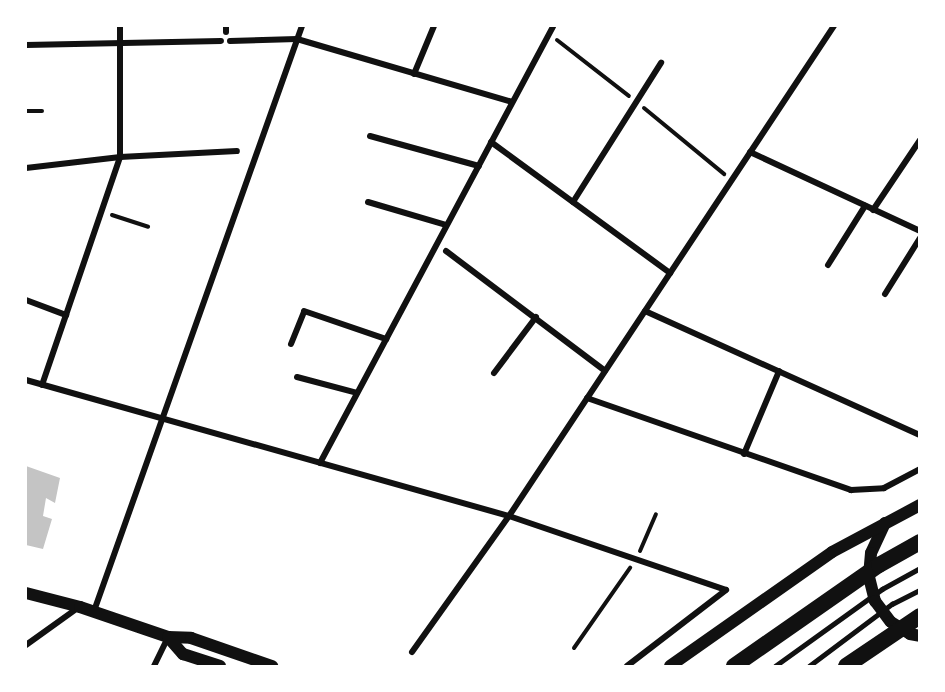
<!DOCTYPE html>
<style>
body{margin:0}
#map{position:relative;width:945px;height:692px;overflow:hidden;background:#fff;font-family:"Public Sans",sans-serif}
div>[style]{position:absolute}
.building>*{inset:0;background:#c4c4c4}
.path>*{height:4px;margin:-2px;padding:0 2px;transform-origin:2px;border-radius:2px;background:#111}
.service>*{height:4.5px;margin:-2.25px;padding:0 2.25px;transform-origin:2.25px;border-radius:2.25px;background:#111}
.minor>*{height:6px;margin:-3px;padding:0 3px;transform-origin:3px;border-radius:3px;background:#111}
.secondary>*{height:12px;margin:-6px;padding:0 6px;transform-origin:6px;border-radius:6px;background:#111}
.trunk>*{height:16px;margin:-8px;padding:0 8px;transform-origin:8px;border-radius:8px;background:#111}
span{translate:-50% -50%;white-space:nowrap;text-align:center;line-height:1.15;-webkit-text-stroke:5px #fff;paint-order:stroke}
.frame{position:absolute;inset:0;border:27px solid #fff;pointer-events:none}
</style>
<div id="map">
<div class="building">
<i style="clip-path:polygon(26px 466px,60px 478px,55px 503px,46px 498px,43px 516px,52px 519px,43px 549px,26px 545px)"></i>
</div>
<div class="path">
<i style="left:557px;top:40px;width:91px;rotate:37.9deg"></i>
<i style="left:644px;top:108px;width:104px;rotate:39.5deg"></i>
<i style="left:26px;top:111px;width:16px"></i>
<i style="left:112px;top:215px;width:38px;rotate:18deg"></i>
<i style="left:640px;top:551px;width:40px;rotate:-66.6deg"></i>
<i style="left:574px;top:648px;width:98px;rotate:-55deg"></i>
</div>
<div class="service">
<i style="left:775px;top:666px;width:132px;rotate:-35.7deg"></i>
<i style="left:882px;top:589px;width:43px;rotate:-28.9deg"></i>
<i style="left:809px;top:666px;width:104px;rotate:-36.8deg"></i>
<i style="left:892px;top:604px;width:31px;rotate:-27deg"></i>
</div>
<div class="minor">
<i style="left:226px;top:32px;width:6px;rotate:-90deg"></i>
<i style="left:230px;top:41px;width:67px;rotate:-1.7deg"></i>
<i style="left:297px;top:39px;width:224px;rotate:16.3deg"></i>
<i style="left:26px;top:45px;width:195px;rotate:-1.2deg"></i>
<i style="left:414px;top:74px;width:52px;rotate:-67.4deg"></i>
<i style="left:370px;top:136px;width:113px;rotate:15.4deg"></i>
<i style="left:491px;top:142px;width:222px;rotate:36.2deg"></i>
<i style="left:750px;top:152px;width:187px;rotate:24.9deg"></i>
<i style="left:26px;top:168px;width:95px;rotate:-6.7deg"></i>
<i style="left:120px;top:157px;width:117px;rotate:-2.9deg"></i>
<i style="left:368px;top:202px;width:81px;rotate:16.4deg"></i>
<i style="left:573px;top:202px;width:165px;rotate:-57.7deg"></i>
<i style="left:873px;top:210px;width:84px;rotate:-56.1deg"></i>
<i style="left:446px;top:251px;width:199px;rotate:37deg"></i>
<i style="left:828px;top:265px;width:70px;rotate:-57.9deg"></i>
<i style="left:885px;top:294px;width:66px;rotate:-58deg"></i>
<i style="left:26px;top:300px;width:43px;rotate:20.6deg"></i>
<i style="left:645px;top:311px;width:302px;rotate:24.3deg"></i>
<i style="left:291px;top:344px;width:35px;rotate:-68deg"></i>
<i style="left:304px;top:311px;width:87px;rotate:18.9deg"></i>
<i style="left:494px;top:373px;width:70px;rotate:-53.1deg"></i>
<i style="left:297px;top:377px;width:62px;rotate:14.9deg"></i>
<i style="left:26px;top:380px;width:502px;rotate:15.73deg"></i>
<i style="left:509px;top:516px;width:229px;rotate:18.8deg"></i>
<i style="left:42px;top:385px;width:241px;rotate:-71.1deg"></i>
<i style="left:120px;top:157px;width:131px;rotate:-90deg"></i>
<i style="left:587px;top:398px;width:280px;rotate:19.2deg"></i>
<i style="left:851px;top:490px;width:33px;rotate:-3deg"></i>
<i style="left:884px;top:488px;width:41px;rotate:-27.8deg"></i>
<i style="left:744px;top:454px;width:90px;rotate:-67.1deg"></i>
<i style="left:320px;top:463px;width:495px;rotate:-61.9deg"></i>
<i style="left:94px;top:611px;width:621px;rotate:-70.43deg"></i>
<i style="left:26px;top:645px;width:65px;rotate:-35.6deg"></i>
<i style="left:412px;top:652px;width:167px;rotate:-54.5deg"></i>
<i style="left:509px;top:516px;width:588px;rotate:-56.45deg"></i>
<i style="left:154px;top:666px;width:32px;rotate:-64deg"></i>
<i style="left:627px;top:666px;width:125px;rotate:-37.5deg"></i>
</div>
<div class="secondary">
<i style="left:885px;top:523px;width:33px;rotate:115deg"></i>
<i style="left:871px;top:553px;width:24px;rotate:95deg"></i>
<i style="left:869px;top:577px;width:25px;rotate:76deg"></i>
<i style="left:875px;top:601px;width:26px;rotate:53deg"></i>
<i style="left:891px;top:622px;width:22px;rotate:32deg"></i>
<i style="left:910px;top:634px;width:10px;rotate:11deg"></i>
<i style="left:26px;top:593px;width:56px;rotate:14.5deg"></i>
<i style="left:80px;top:607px;width:93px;rotate:18.8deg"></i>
<i style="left:168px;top:637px;width:23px;rotate:2deg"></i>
<i style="left:191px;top:638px;width:86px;rotate:19.1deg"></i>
<i style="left:168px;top:637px;width:23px;rotate:49deg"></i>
<i style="left:183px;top:654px;width:39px;rotate:18deg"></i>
<i style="left:670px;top:666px;width:198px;rotate:-35.1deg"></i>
<i style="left:832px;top:552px;width:100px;rotate:-28.1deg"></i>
</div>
<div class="trunk">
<i style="left:734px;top:666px;width:177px;rotate:-34.9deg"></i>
<i style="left:879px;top:565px;width:47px;rotate:-29.3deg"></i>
<i style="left:846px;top:666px;width:89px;rotate:-34deg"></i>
</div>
<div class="frame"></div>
</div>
